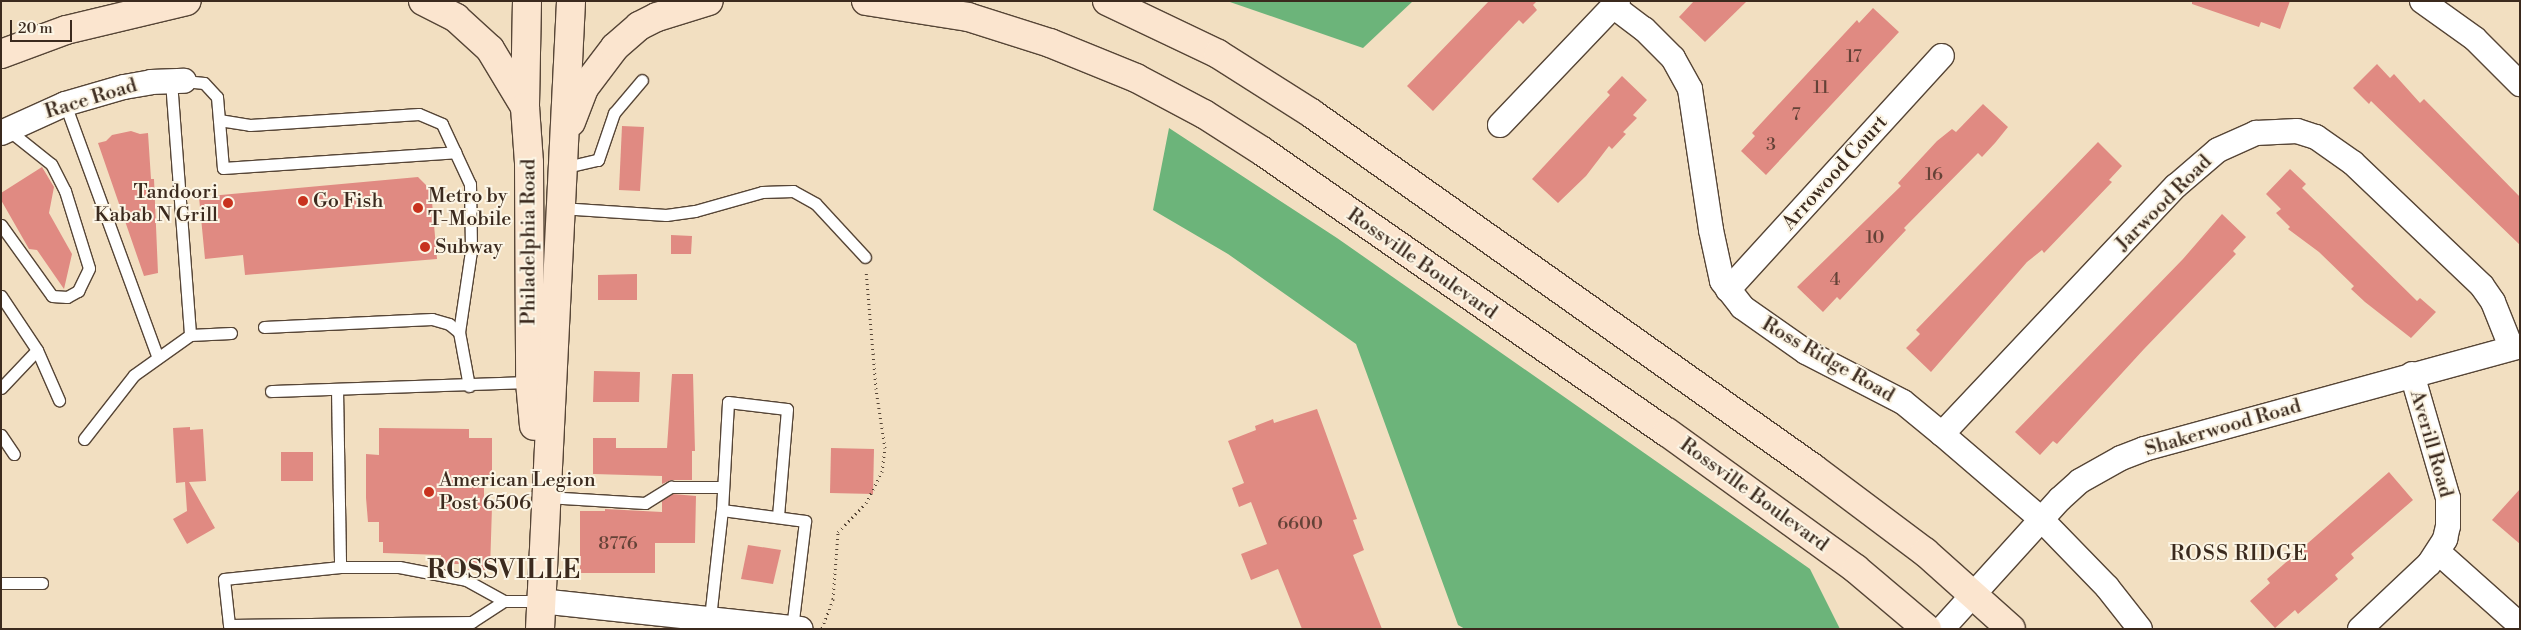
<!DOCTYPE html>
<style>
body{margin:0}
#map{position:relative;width:2521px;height:630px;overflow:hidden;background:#f2dfc1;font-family:"Libre Bodoni",serif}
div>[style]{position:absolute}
.forest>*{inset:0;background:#6cb47a}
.building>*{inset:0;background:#e08a82}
.path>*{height:3px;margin-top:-1.5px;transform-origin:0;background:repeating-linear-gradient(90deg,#564536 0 1px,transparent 0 5px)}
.roads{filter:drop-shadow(1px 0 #564536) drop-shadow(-1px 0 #564536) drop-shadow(0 1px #564536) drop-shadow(0 -1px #564536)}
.lane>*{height:11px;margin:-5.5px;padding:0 5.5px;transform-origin:5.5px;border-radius:5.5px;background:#fff}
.street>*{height:24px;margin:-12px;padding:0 12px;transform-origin:12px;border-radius:12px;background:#fff}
.secondary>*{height:28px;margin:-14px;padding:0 14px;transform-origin:14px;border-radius:14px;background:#fbe5cf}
.dots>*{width:14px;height:14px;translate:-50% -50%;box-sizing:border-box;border:2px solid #fcf5e5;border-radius:50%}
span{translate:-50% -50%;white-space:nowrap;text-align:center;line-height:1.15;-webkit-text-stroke:4px #fcf5e5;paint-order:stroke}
.number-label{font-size:18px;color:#644237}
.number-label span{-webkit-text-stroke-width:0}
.street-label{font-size:20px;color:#3b2a1e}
.poi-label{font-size:20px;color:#3b2a1e}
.right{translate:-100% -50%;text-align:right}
.left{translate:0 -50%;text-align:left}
.neighbourhood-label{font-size:21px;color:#3b2a1e;letter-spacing:1px}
.district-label{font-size:25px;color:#3b2a1e;font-weight:700;letter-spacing:1px}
.frame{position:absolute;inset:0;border:2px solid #3b2a1e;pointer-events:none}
.scale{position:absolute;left:10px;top:20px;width:62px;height:22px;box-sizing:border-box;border:2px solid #3b2a1e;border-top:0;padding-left:6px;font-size:15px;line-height:18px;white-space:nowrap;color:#3b2a1e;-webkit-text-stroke:4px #fcf5e5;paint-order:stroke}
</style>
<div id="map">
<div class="forest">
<i style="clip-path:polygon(1227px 1px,1413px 1px,1363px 48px)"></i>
<i style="clip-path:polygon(1169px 128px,1337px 238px,1810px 569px,1840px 629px,1465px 629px,1458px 625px,1356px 344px,1228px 254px,1153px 210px)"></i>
</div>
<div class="building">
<i style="clip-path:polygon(1489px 1px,1537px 1px,1533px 5px,1537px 10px,1523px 24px,1519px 20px,1433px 111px,1407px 86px)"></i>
<i style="clip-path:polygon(1694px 1px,1747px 1px,1705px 42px,1679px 17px)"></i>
<i style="clip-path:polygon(2192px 1px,2290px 1px,2280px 29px,2261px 22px,2259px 27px,2192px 4px)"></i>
<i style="clip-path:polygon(1873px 8px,1899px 32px,1766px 175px,1741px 151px,1755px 136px,1752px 133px,1857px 20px,1859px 23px)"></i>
<i style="clip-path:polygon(2377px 64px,2390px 78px,2394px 74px,2420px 103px,2424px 99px,2520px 197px,2520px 245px,2371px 101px,2369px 104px,2353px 88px)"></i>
<i style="clip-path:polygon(1622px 76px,1647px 100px,1633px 115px,1637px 118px,1623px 132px,1626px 134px,1612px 149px,1609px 146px,1586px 176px,1558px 203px,1532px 179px,1610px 95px,1607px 92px)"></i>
<i style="clip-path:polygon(1983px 104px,2008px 127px,1995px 143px,1982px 157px,1978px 153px,1904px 228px,1906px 230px,1840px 300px,1837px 297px,1823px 312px,1797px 287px,1901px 186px,1898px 183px,1937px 141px,1952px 129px,1956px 132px)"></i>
<i style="clip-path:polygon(622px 126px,644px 127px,640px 191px,619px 190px)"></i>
<i style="clip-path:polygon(131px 131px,140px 134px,148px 133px,151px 179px,154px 179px,158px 273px,144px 276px,98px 143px,106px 141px,112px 135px)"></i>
<i style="clip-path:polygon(2098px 142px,2122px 166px,2109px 180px,2112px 182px,2044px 253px,2042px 250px,2027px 262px,1931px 372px,1906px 348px,1920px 334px,1916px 330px)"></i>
<i style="clip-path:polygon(42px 167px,54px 187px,49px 213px,72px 254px,64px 289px,37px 250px,29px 249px,1px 200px,1px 193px)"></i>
<i style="clip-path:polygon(2290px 169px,2306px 184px,2302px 188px,2417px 301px,2420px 298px,2436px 312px,2411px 338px,2365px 302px,2351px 289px,2354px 286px,2319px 252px,2288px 229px,2290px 227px,2276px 213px,2281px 209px,2266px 194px)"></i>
<i style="clip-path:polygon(418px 177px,431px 190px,437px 259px,245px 275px,243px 255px,205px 259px,199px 197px)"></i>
<i style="clip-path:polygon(2222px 214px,2246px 237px,2233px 251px,2236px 254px,2144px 349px,2057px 444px,2053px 441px,2040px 455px,2015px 432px,2183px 259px)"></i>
<i style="clip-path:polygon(671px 235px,692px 236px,691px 254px,671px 254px)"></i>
<i style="clip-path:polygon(637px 274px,637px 300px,598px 300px,598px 275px)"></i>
<i style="clip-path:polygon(594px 371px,640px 372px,639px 402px,593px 402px)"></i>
<i style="clip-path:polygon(672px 374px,693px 374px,695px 451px,692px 451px,692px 480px,671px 480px,662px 484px,662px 476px,593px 474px,593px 438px,616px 438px,616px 448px,667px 448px)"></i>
<i style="clip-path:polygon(1317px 409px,1357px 519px,1353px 520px,1364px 550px,1353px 555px,1382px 629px,1302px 629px,1278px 569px,1251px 580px,1241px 554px,1267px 544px,1251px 502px,1239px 507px,1232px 488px,1244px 483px,1228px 441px,1256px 430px,1255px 426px,1273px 419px,1274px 423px)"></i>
<i style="clip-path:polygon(190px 427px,190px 430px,203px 429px,206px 481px,189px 482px,215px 528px,187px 544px,173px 519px,187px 511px,185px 482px,176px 483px,173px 428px)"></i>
<i style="clip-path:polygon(379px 428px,469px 429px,469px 438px,492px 438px,492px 478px,484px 478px,484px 507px,492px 507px,490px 570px,460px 570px,460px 564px,441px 564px,441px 555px,383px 553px,383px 542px,379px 542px,379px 522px,368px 522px,366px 498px,366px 454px,379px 455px)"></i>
<i style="clip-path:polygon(831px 448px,874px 449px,873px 494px,830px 493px)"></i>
<i style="clip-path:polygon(281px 452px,313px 452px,313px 481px,281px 481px)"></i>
<i style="clip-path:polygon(2389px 472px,2413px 500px,2351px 554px,2354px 558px,2335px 575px,2338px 579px,2298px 614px,2295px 610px,2275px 628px,2250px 601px,2270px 583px,2267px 579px)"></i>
<i style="clip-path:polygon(2520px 489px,2520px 544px,2492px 520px)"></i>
<i style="clip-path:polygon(673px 494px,696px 496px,695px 543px,655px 543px,655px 573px,580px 573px,580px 511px,605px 511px,605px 509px,662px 512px,662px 501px)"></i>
<i style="clip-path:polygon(748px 545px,781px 550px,773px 584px,741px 579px)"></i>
</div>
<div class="path">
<i style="left:822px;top:628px;width:31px;rotate:-69deg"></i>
<i style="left:833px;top:599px;width:67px;rotate:-85.7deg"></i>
<i style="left:838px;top:532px;width:40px;rotate:-46deg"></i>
<i style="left:866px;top:503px;width:35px;rotate:-63deg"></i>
<i style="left:882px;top:472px;width:24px;rotate:-83deg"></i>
<i style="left:885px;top:448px;width:60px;rotate:-98.7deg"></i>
<i style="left:876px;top:389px;width:118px;rotate:-94.8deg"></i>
</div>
<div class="roads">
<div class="lane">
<i style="left:171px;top:81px;width:255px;rotate:85.7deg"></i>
<i style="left:184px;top:81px;width:20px;rotate:6deg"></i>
<i style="left:204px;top:83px;width:19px;rotate:47deg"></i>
<i style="left:217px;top:97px;width:71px;rotate:85.2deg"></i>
<i style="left:223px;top:168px;width:233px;rotate:-3.9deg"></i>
<i style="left:455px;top:152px;width:35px;rotate:65deg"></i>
<i style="left:470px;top:184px;width:67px;rotate:89.1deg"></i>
<i style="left:471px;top:251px;width:82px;rotate:98.4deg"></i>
<i style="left:65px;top:104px;width:270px;rotate:69.9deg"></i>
<i style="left:219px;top:120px;width:31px;rotate:9deg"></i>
<i style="left:250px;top:125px;width:169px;rotate:-3.7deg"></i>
<i style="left:419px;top:114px;width:25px;rotate:23deg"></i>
<i style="left:442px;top:124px;width:31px;rotate:65deg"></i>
<i style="left:562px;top:168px;width:37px;rotate:-13deg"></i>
<i style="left:598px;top:160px;width:50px;rotate:-71.2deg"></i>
<i style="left:614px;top:113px;width:43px;rotate:-49.7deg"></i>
<i style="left:560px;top:208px;width:106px;rotate:3.8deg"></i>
<i style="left:666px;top:215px;width:29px;rotate:-8deg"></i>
<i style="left:695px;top:211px;width:70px;rotate:-15.8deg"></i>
<i style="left:762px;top:192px;width:31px;rotate:-2deg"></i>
<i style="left:793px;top:191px;width:26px;rotate:29deg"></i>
<i style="left:816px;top:204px;width:72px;rotate:47.2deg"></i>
<i style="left:1px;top:225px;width:87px;rotate:54.3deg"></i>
<i style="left:52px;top:296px;width:15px;rotate:4deg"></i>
<i style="left:67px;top:297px;width:13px;rotate:-29deg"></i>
<i style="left:78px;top:291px;width:25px;rotate:-64deg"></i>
<i style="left:89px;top:268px;width:81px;rotate:-107.3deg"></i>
<i style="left:65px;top:191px;width:30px;rotate:-117deg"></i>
<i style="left:51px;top:164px;width:56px;rotate:-141.5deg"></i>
<i style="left:1px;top:296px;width:65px;rotate:56.3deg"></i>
<i style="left:37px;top:350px;width:55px;rotate:66.3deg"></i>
<i style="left:264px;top:327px;width:168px;rotate:-2.7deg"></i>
<i style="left:432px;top:319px;width:18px;rotate:16deg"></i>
<i style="left:449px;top:324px;width:13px;rotate:39deg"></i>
<i style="left:459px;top:332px;width:55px;rotate:79.5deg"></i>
<i style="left:1px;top:388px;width:52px;rotate:-46.5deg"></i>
<i style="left:337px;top:389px;width:178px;rotate:89deg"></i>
<i style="left:271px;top:391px;width:259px;rotate:-2deg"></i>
<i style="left:1px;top:435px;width:23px;rotate:56deg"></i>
<i style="left:84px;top:439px;width:81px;rotate:-52deg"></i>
<i style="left:134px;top:375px;width:69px;rotate:-35.5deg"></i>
<i style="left:190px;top:335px;width:41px;rotate:-2.8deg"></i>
<i style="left:546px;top:497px;width:99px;rotate:3.5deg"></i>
<i style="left:645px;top:503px;width:31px;rotate:-32deg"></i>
<i style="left:671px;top:487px;width:52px"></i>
<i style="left:722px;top:510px;width:108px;rotate:-86.8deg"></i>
<i style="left:728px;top:402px;width:59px;rotate:6.8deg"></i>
<i style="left:787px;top:409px;width:108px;rotate:94.8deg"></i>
<i style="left:1px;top:583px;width:41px"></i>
<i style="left:504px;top:601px;width:38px;rotate:147deg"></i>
<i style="left:472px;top:622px;width:243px;rotate:179.3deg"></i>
<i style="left:229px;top:625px;width:46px;rotate:-96.2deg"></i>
<i style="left:224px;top:579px;width:117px;rotate:-5.9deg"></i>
<i style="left:340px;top:567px;width:59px"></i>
<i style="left:399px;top:567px;width:68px;rotate:11deg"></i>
<i style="left:466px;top:580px;width:43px;rotate:28.9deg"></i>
<i style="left:504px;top:601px;width:36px"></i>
<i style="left:710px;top:618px;width:109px;rotate:-83.7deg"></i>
<i style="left:722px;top:510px;width:84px;rotate:7.5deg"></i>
<i style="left:805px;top:521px;width:108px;rotate:96.9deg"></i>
</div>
<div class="street">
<i style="left:2422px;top:1px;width:65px;rotate:35.6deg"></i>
<i style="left:2475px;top:39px;width:64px;rotate:45deg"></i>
<i style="left:1613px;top:6px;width:39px;rotate:37deg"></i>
<i style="left:1644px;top:29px;width:41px;rotate:45deg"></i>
<i style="left:1673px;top:58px;width:35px;rotate:61deg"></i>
<i style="left:1690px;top:89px;width:143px;rotate:81.5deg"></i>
<i style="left:1711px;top:230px;width:52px;rotate:77.8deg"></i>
<i style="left:1722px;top:281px;width:33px;rotate:52deg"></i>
<i style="left:1742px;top:307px;width:78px;rotate:35.1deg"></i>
<i style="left:1806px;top:352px;width:109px;rotate:27.3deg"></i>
<i style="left:1903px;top:402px;width:50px;rotate:39.4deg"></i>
<i style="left:1942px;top:434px;width:130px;rotate:40.6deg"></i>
<i style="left:2041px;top:519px;width:95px;rotate:45.9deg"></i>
<i style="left:2107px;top:587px;width:53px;rotate:51.8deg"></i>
<i style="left:1500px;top:125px;width:171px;rotate:-46.4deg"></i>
<i style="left:1px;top:133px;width:70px;rotate:-24.4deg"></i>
<i style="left:65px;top:104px;width:61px;rotate:-16.1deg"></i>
<i style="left:124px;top:87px;width:27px;rotate:-10deg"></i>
<i style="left:151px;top:82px;width:33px;rotate:-2deg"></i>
<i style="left:1728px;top:290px;width:317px;rotate:-47.6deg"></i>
<i style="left:1942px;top:434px;width:341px;rotate:-46.7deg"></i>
<i style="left:2176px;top:186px;width:55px;rotate:-40.6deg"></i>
<i style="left:2218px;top:150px;width:42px;rotate:-24.1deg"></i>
<i style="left:2256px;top:133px;width:41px;rotate:-2.8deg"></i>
<i style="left:2297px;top:131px;width:20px;rotate:18deg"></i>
<i style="left:2316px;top:137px;width:45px;rotate:35.1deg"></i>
<i style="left:2353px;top:163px;width:178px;rotate:43.6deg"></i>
<i style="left:2482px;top:286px;width:19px;rotate:55deg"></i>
<i style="left:2493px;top:302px;width:48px;rotate:68.2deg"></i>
<i style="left:2438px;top:552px;width:110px;rotate:41.7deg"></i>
<i style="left:540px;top:601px;width:262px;rotate:6.1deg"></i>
<i style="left:1942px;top:629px;width:176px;rotate:-47.8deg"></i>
<i style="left:2060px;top:499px;width:27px;rotate:-42deg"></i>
<i style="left:2080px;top:481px;width:47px;rotate:-29.3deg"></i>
<i style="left:2121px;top:458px;width:25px;rotate:-21deg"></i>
<i style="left:2144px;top:449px;width:390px;rotate:-15.3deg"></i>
<i style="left:2360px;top:629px;width:95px;rotate:-43.3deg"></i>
<i style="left:2429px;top:564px;width:30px;rotate:-57deg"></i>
<i style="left:2445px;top:539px;width:13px;rotate:-77deg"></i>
<i style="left:2448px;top:526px;width:28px;rotate:-90deg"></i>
<i style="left:2448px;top:498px;width:129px;rotate:-106.2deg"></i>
</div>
<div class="secondary">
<i style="left:423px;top:1px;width:37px;rotate:27deg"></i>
<i style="left:456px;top:18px;width:46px;rotate:42.4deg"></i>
<i style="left:490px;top:49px;width:68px;rotate:58.9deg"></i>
<i style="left:527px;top:1px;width:106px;rotate:91.1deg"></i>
<i style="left:525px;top:107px;width:56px;rotate:85.9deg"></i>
<i style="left:529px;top:163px;width:219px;rotate:89.7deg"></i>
<i style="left:530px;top:382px;width:44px;rotate:84.8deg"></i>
<i style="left:866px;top:1px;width:103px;rotate:8.9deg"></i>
<i style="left:968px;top:17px;width:86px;rotate:17.6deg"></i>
<i style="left:1050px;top:43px;width:93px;rotate:22.1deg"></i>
<i style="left:1136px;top:78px;width:77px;rotate:27.9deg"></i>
<i style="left:1204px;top:114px;width:69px;rotate:32.5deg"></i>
<i style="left:1262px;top:151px;width:493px;rotate:34.8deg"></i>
<i style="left:1667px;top:432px;width:233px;rotate:35.9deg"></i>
<i style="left:1856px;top:569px;width:93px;rotate:40.2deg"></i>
<i style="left:1107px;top:1px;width:123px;rotate:25.5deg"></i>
<i style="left:1218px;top:54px;width:110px;rotate:32.4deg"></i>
<i style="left:1311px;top:113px;width:615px;rotate:35.27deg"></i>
<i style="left:1813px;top:468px;width:140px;rotate:36.9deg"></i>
<i style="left:1925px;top:552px;width:115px;rotate:41.8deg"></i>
<i style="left:1px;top:54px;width:69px;rotate:-20.3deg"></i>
<i style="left:66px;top:30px;width:124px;rotate:-13.5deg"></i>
<i style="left:571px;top:122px;width:36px;rotate:-69deg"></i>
<i style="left:584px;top:88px;width:51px;rotate:-52.9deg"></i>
<i style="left:615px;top:47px;width:32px;rotate:-41deg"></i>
<i style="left:639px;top:26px;width:20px;rotate:-27deg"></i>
<i style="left:657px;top:17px;width:54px;rotate:-17.1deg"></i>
<i style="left:540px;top:629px;width:629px;rotate:-87.17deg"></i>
</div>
</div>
<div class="dots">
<i style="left:303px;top:201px;background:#c8321e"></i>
<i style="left:228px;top:203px;background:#c8321e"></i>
<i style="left:418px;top:208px;background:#c8321e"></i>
<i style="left:425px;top:247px;background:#c8321e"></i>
<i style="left:429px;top:492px;background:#c8321e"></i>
</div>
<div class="number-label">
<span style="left:1854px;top:57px">17</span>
<span style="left:1821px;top:88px">11</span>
<span style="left:1796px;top:115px">7</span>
<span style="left:1771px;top:145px">3</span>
<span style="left:1934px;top:175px">16</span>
<span style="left:1875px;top:238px">10</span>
<span style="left:1835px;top:280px">4</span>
<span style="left:1300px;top:524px">6600</span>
<span style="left:618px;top:544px">8776</span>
</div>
<div class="street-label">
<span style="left:91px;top:99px;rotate:-17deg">Race Road</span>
<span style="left:1835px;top:173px;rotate:-48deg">Arrowood Court</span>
<span style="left:2164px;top:203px;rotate:-45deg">Jarwood Road</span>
<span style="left:529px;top:242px;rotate:-90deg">Philadelphia Road</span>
<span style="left:1422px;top:264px;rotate:35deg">Rossville Boulevard</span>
<span style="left:1828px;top:360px;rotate:30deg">Ross Ridge Road</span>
<span style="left:2223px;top:428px;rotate:-16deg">Shakerwood Road</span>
<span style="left:2431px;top:444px;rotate:74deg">Averill Road</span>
<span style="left:1754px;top:495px;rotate:36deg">Rossville Boulevard</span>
</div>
<div class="poi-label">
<span class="right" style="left:218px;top:204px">Tandoori<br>Kabab N Grill</span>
<span class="left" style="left:428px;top:208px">Metro by<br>T-Mobile</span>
<span class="left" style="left:313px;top:201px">Go Fish</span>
<span class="left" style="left:435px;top:247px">Subway</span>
<span class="left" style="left:439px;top:492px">American Legion<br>Post 6506</span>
</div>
<div class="neighbourhood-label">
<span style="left:2239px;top:554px">ROSS RIDGE</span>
</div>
<div class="district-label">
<span style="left:504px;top:571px">ROSSVILLE</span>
</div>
<div class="frame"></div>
<div class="scale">20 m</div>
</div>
